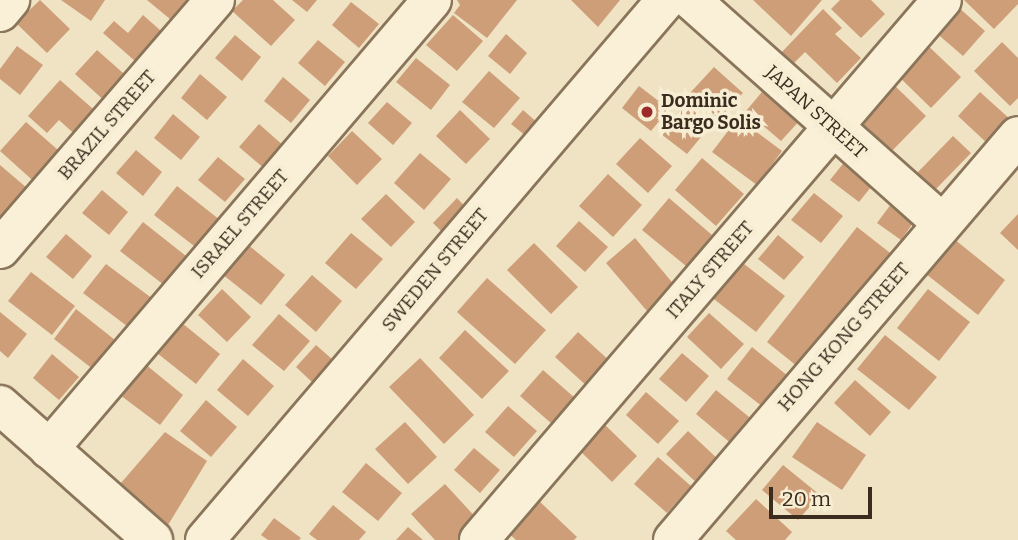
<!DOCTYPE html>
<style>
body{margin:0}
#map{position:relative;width:1018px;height:540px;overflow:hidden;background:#efe3c4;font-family:Bitter,serif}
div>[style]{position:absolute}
.building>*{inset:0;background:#ce9e79}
.roads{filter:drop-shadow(2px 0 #8a755a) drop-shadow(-2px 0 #8a755a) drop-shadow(0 2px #8a755a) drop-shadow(0 -2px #8a755a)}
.street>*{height:38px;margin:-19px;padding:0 19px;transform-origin:19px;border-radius:19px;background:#faf0d7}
.dots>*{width:19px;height:19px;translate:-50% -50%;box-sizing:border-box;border:4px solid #f6edd3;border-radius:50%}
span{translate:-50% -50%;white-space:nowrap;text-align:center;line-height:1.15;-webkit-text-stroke:7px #f6edd3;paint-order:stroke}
.poi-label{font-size:19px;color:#3a2c1e;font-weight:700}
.left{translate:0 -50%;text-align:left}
.street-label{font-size:19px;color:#3a2c1e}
.scale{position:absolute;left:769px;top:487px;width:103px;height:32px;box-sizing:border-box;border:4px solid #3a2c1e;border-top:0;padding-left:9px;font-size:21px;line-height:24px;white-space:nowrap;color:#3a2c1e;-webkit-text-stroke:5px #f6edd3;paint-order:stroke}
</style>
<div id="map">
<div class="building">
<i style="clip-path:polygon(40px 0,70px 29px,47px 53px,16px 23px)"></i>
<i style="clip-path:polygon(61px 0,105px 0,91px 21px)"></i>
<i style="clip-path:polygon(147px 0,195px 0,176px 24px)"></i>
<i style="clip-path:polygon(243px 0,273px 0,295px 20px,271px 46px,232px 11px)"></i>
<i style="clip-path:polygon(292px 0,317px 0,307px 12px)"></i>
<i style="clip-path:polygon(457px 0,517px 0,487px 38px,454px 13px,460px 5px)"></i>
<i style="clip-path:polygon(571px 0,620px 0,598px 27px)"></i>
<i style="clip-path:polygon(753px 0,822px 0,791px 36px)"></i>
<i style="clip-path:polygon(840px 0,871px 0,885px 14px,861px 38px,831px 9px)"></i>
<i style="clip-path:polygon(964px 0,1018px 0,1018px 4px,994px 29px)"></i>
<i style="clip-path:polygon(351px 2px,379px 24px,359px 48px,332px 25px)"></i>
<i style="clip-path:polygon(957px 6px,985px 31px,963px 56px,934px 31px)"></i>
<i style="clip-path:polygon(823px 9px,842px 28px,835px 34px,861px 58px,837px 83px,805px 52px,791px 66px,780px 54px)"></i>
<i style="clip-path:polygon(143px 15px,169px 38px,143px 68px,103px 33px,114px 21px,128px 33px)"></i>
<i style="clip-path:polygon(453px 15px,483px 41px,457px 71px,426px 45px)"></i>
<i style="clip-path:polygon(506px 34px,527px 53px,510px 74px,488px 56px)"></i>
<i style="clip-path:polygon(235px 35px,261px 57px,242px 81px,215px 58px)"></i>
<i style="clip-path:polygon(318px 40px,345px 62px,325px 86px,298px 63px)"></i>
<i style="clip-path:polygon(922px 40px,961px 77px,931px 108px,892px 70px)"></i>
<i style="clip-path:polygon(1002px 42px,1018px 58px,1018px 98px,1010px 106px,974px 71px)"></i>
<i style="clip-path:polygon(17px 46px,43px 65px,20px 95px,0 79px,0 69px)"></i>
<i style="clip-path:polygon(97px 50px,131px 80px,108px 104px,75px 74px)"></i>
<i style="clip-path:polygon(416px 58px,450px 85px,431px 110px,396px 82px)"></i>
<i style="clip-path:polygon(714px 67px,743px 93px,719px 119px,690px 93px)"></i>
<i style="clip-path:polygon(489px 71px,520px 98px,494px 128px,462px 102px)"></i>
<i style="clip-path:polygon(200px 74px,227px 97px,207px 120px,181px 98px)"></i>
<i style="clip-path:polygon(283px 77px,310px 100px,291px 123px,264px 101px)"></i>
<i style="clip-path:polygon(60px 80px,100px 115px,80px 139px,59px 120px,47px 133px,28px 116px)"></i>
<i style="clip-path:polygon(894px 85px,926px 116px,890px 153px,858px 122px)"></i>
<i style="clip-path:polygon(639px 86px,669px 109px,651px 131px,622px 108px)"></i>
<i style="clip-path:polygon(766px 87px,802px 118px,781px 141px,746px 111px)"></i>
<i style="clip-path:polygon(980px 92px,1011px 120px,988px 144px,958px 116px)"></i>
<i style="clip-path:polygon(387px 102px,412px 123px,393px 145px,368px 123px)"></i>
<i style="clip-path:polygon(685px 104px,711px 125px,687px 154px,661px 134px)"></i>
<i style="clip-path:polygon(460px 110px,490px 139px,466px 164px,436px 136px)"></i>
<i style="clip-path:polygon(523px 110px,547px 131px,536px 144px,511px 124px)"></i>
<i style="clip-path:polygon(173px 114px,200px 137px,181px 160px,154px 138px)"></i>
<i style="clip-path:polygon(738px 118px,782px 151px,757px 185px,712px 152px)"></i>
<i style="clip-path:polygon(26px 122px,66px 157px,39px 186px,0 151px)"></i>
<i style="clip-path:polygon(259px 124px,285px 147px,266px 170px,239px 147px)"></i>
<i style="clip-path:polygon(352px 131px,382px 159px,357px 185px,328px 156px)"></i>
<i style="clip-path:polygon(953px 136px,971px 153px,935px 190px,917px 173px)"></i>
<i style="clip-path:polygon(640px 138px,672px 166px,648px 193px,616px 164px)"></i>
<i style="clip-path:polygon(136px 150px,162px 172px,143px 196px,116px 173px)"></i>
<i style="clip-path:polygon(420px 153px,451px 179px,424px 210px,394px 183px)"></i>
<i style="clip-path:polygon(218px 157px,245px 179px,225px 202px,198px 180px)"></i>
<i style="clip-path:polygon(702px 158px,744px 194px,716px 226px,675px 190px)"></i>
<i style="clip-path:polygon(846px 160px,875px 182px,859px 202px,830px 180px)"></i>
<i style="clip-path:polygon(0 165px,34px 194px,8px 224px,0 217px)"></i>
<i style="clip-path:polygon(608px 174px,642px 205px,613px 237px,579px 206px)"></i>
<i style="clip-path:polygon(177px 186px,220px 220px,198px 249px,154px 215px)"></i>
<i style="clip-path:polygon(102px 190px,128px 212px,109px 235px,82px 213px)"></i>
<i style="clip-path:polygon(814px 193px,843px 216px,821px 243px,791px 220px)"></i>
<i style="clip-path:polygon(386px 194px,415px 222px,391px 247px,361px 219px)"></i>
<i style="clip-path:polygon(457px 198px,474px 216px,450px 240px,433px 223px)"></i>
<i style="clip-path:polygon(669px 198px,712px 235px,686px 266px,642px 230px)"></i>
<i style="clip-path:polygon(894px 200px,918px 216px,901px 240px,877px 223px)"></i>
<i style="clip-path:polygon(1018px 214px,1018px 250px,1000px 233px)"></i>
<i style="clip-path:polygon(579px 221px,608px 247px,585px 272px,556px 246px)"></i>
<i style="clip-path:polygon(143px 222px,186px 256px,164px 285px,120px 251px)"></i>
<i style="clip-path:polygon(857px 227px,894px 256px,803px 371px,767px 342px)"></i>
<i style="clip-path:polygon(351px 233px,383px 259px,356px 289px,325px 263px)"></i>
<i style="clip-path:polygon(66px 234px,92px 256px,73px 279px,46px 257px)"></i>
<i style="clip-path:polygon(778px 235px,804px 257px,784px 280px,758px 259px)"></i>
<i style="clip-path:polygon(635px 238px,676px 287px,647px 311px,606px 263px)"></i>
<i style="clip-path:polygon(954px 239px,1005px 280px,978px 315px,926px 274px)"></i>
<i style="clip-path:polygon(534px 243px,578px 287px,551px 314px,507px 270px)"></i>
<i style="clip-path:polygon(247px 244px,285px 275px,261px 305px,222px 274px)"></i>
<i style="clip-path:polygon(739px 260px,785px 296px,756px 332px,710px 296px)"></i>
<i style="clip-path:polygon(106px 264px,153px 299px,131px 329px,83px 293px)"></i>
<i style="clip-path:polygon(31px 272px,75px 306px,52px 335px,8px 301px)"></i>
<i style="clip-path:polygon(312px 275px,342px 301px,316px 332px,285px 305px)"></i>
<i style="clip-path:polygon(487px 278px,546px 330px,515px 364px,457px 312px)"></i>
<i style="clip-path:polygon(222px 289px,251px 317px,227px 342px,198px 315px)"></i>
<i style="clip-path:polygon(928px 289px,970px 322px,939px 361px,897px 328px)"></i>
<i style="clip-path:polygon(76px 309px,120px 344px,98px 373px,54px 339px)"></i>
<i style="clip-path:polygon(0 312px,27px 334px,8px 358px,0 351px)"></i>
<i style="clip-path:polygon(709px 313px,744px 344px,721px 369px,687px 337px)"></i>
<i style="clip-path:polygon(279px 314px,310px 341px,284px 371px,252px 345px)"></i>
<i style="clip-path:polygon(182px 323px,220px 354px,196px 384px,157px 353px)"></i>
<i style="clip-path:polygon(465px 330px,509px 371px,482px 399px,439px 358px)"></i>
<i style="clip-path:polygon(578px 332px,612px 363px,589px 388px,555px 357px)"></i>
<i style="clip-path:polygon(885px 335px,937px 377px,909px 410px,857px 369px)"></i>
<i style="clip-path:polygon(316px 345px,333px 360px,313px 383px,296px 367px)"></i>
<i style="clip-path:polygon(752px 347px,788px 376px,763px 407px,727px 379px)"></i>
<i style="clip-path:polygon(682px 353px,709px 376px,686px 402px,659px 379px)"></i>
<i style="clip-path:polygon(52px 354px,79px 377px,59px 400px,33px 378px)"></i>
<i style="clip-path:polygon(420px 358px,474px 415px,444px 444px,389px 387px)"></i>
<i style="clip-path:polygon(243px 359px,274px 386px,248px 416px,217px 390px)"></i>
<i style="clip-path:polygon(145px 364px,183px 395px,160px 425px,120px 395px)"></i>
<i style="clip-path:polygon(543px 370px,575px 398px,552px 424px,520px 396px)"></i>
<i style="clip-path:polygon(855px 380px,891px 412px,870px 436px,834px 403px)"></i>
<i style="clip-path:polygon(716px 390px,754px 421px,733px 445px,696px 414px)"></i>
<i style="clip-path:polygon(646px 392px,679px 421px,658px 444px,626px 415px)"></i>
<i style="clip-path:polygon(206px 400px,237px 427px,211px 457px,180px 431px)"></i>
<i style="clip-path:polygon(508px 406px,537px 431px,514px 457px,485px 432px)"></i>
<i style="clip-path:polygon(405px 422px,437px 457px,408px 484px,375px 449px)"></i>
<i style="clip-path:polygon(602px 422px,637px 456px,612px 482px,577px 448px)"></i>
<i style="clip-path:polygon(817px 422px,866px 455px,842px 490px,792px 457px)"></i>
<i style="clip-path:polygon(688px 431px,721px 462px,700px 486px,666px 454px)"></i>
<i style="clip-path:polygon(165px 432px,207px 461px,168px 525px,121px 483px)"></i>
<i style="clip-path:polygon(474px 448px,500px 470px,480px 493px,454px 470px)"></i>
<i style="clip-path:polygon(658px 457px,691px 486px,667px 513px,634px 484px)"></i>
<i style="clip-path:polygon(366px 463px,402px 493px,378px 521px,342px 492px)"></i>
<i style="clip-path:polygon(783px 465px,820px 495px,798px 520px,762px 490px)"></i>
<i style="clip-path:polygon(445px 484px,479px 521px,458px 540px,435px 540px,411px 514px)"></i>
<i style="clip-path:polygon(537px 499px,577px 537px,574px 540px,516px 540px,506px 531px)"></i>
<i style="clip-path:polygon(756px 499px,792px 532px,785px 540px,736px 540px,726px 531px)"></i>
<i style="clip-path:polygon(333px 505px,366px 532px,359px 540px,317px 540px,309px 534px)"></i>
<i style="clip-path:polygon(274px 518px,301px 538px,299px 540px,268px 540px,261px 535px)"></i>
<i style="clip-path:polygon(408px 527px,423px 540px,396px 540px)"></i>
</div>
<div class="roads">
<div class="street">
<i style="left:691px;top:0;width:336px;rotate:41.6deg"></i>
<i style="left:0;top:12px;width:16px;rotate:-50deg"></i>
<i style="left:0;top:249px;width:329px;rotate:-49.2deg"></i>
<i style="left:0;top:405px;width:204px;rotate:41.4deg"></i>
<i style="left:49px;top:449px;width:590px;rotate:-49.54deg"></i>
<i style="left:205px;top:540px;width:710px;rotate:-49.51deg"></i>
<i style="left:479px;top:540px;width:711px;rotate:-49.39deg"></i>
<i style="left:673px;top:540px;width:531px;rotate:-49.5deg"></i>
</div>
</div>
<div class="dots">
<i style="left:647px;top:112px;background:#9b2a28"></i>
</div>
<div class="poi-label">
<span class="left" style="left:661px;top:112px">Dominic<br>Bargo Solis</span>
</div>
<div class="street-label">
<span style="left:816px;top:112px;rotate:42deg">JAPAN STREET</span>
<span style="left:107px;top:125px;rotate:-49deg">BRAZIL STREET</span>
<span style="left:240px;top:224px;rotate:-49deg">ISRAEL STREET</span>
<span style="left:435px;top:270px;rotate:-50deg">SWEDEN STREET</span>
<span style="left:710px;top:270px;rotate:-49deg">ITALY STREET</span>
<span style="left:844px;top:337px;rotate:-49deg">HONG KONG STREET</span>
</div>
<div class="scale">20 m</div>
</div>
